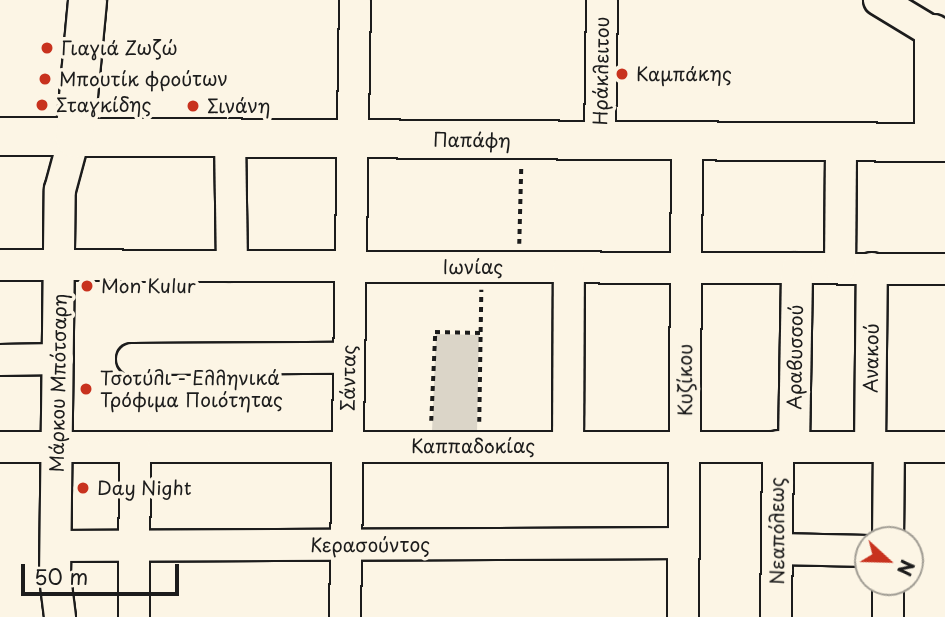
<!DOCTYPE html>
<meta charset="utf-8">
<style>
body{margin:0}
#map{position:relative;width:945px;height:617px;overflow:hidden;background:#fcf5e5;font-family:"Playpen Sans",sans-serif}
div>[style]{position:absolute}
.green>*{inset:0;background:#dbd5c8}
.path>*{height:3.5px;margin-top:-1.75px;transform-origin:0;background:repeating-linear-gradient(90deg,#1c1c1c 0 5px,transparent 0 10px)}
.roads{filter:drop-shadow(2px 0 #1c1c1c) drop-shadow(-2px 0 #1c1c1c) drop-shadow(0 2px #1c1c1c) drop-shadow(0 -2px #1c1c1c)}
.minor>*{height:30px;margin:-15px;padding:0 15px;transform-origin:15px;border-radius:15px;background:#fcf5e5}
.major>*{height:37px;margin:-18.5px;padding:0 18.5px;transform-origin:18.5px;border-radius:18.5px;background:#fcf5e5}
.dots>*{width:19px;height:19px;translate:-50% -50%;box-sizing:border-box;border:4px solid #fcf5e5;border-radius:50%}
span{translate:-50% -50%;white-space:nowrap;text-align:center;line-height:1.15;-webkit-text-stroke:7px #fcf5e5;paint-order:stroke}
.poi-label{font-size:19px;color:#1c1c1c}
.left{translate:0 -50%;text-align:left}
.street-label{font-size:19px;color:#1c1c1c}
.north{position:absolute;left:854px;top:526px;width:70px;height:70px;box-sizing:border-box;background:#fcf5e5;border:2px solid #a29e95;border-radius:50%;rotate:112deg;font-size:19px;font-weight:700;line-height:28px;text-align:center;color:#1c1c1c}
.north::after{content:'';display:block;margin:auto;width:24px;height:32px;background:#c8321e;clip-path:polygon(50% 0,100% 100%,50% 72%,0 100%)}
.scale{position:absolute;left:21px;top:564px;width:158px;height:32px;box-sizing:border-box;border:4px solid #1c1c1c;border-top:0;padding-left:9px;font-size:21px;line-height:24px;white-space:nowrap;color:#1c1c1c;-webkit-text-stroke:5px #fcf5e5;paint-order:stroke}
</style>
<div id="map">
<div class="green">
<i style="clip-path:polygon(436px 334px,479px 335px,477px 432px,432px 432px)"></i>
</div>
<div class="path">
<i style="left:519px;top:244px;width:77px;rotate:-88.5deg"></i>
<i style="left:431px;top:421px;width:89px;rotate:-87.4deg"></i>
<i style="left:435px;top:332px;width:45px;rotate:1.3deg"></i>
<i style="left:479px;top:422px;width:132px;rotate:-89.1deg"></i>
</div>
<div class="roads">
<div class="minor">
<i style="left:879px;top:0;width:77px;rotate:31.2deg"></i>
<i style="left:230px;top:138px;width:128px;rotate:89.1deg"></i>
<i style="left:600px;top:142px;width:142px;rotate:-89.2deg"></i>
<i style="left:0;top:265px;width:945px;rotate:0.24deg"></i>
<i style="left:840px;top:268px;width:126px;rotate:-89.5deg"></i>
<i style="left:132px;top:359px;width:216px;rotate:-0.3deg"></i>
<i style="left:0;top:360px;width:58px;rotate:-1deg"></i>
<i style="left:568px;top:446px;width:179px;rotate:-89.7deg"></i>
<i style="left:794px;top:446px;width:178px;rotate:-89deg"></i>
<i style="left:0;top:447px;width:945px"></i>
<i style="left:870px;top:447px;width:179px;rotate:-89.4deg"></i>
<i style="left:888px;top:540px;width:93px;rotate:-89.4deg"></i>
<i style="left:56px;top:546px;width:628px;rotate:-0.27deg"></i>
<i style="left:777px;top:549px;width:91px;rotate:1.3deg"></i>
<i style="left:60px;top:617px;width:40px;rotate:-97.1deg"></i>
<i style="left:55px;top:577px;width:387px;rotate:-89.3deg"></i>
<i style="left:60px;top:190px;width:54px;rotate:-74.9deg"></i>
<i style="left:134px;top:617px;width:170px;rotate:-89.7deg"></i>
<i style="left:345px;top:617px;width:617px;rotate:-89.07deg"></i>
<i style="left:683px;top:617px;width:475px;rotate:-89.5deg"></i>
<i style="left:776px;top:617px;width:171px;rotate:-89.3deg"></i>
<i style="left:888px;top:617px;width:35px;rotate:-90deg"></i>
</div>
<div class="major">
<i style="left:933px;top:33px;width:109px;rotate:90deg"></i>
<i style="left:0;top:136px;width:945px;rotate:0.36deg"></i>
<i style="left:74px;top:138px;width:139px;rotate:-84.6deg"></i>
</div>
</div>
<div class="dots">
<i style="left:47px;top:48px;background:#c8321e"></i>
<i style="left:622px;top:74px;background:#c8321e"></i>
<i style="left:45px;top:79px;background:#c8321e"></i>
<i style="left:42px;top:105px;background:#c8321e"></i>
<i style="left:193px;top:106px;background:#c8321e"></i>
<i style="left:87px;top:286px;background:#c8321e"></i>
<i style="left:86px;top:389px;background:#c8321e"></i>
<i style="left:83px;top:488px;background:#c8321e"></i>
</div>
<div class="poi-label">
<span class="left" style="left:61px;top:48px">Γιαγιά Ζωζώ</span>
<span class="left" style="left:636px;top:74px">Καμπάκης</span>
<span class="left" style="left:59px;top:79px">Μπουτίκ φρούτων</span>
<span class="left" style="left:56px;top:105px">Σταγκίδης</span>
<span class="left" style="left:207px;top:106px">Σινάνη</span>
<span class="left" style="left:101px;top:286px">Mon Kulur</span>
<span class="left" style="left:100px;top:389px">Τσοτύλι - Ελληνικά<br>Τρόφιμα Ποιότητας</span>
<span class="left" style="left:97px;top:488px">Day Night</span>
</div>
<div class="street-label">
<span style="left:601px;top:71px;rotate:-89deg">Ηράκλειτου</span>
<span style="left:472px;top:140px;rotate:1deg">Παπάφη</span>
<span style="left:473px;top:267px">Ιωνίας</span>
<span style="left:795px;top:357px;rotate:-89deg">Αραβυσσού</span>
<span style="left:871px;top:358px;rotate:-89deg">Ανακού</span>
<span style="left:348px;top:378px;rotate:-89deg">Σάντας</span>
<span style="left:685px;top:380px;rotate:-90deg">Κυζίκου</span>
<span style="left:58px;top:383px;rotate:-89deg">Μάρκου Μπότσαρη</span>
<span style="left:473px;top:446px">Καππαδοκίας</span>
<span style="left:777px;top:531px;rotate:-90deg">Νεαπόλεως</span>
<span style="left:370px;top:545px">Κερασούντος</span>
</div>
<div class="north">N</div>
<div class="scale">50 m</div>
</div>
